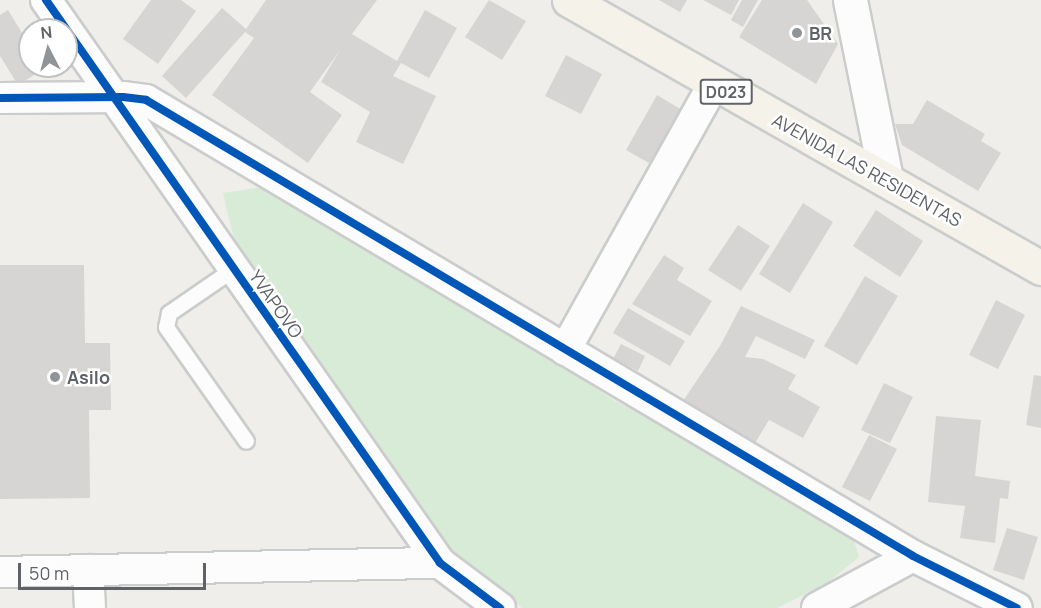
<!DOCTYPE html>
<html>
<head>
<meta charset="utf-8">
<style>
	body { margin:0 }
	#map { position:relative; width:1041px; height:608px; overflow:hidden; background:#efeeea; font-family:Manrope,sans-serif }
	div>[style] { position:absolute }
	.green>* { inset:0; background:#d8ebd6 }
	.building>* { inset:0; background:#d6d5d3 }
	.roads { filter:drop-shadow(2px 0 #cbcccc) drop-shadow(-2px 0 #cbcccc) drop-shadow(0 2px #cbcccc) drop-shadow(0 -2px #cbcccc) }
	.service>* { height:15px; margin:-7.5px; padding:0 7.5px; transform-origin:7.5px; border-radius:7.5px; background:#fdfcfc }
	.minor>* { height:30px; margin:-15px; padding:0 15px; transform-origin:15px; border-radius:15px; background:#fdfcfc }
	.tertiary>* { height:33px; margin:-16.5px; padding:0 16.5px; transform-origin:16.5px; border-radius:16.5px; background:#fdfcfc }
	.primary>* { height:33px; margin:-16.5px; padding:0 16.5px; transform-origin:16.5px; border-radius:16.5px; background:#f4f2e9 }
	.cycleway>* { height:8px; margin:-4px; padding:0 4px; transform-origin:4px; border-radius:4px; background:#0057b8 }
	.dots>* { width:16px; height:16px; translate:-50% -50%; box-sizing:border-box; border:3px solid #fff; border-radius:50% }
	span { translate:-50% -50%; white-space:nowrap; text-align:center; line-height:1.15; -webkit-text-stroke:5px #fff; paint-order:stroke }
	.shield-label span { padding:2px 4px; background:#fff; border:2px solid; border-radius:4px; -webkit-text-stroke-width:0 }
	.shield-label { font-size:16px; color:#5f6368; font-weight:700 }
	.poi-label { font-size:18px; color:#5f6368; font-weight:700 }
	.left { translate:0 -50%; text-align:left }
	.street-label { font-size:18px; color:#5f6368 }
	.north { position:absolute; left:18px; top:18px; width:60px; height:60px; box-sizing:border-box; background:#fff; border:2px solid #bfc1c3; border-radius:50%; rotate:354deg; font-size:16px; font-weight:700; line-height:24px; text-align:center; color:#5f6368 }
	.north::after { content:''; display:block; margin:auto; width:21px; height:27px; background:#919496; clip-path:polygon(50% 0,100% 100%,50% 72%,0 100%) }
	.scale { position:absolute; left:18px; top:563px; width:188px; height:27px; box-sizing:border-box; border:3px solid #5f6368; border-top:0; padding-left:8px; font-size:18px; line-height:21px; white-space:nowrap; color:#5f6368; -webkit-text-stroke:4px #fff; paint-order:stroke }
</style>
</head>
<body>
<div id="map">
	<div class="green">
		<i style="clip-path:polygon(263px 187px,383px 247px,615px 401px,847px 518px,859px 557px,827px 583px,777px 608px,522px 608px,452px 552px,242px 274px,223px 193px)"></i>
	</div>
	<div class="building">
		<i style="clip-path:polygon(151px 0,181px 0,196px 11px,158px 64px,123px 39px)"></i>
		<i style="clip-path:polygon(266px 0,377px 0,352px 34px,397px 61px,425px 10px,457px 28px,429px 78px,401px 63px,393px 76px,436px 96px,403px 164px,356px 142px,370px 112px,321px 82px,340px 50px,310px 92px,342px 115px,308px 163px,212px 95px,254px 38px,245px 32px,186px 98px,162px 76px,222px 8px,246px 29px)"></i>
		<i style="clip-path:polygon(489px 0,526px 21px,502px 60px,465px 37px)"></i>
		<i style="clip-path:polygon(659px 0,687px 0,680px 12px)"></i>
		<i style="clip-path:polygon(703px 0,739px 0,731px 15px)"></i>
		<i style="clip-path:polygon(742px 0,758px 0,743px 27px,731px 20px)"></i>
		<i style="clip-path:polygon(762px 0,807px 0,838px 44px,816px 84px,739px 37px)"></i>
		<i style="clip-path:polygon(8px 10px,30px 46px,30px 66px,44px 69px,18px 85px,0 56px,0 15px)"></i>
		<i style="clip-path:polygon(566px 55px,602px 74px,581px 114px,545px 96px)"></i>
		<i style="clip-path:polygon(657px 95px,687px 113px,656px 167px,626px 150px)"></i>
		<i style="clip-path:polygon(927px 100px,985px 134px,981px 141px,1001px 153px,978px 191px,902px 145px,895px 124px,913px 124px)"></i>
		<i style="clip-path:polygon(803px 203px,833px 222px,790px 293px,759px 274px)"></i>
		<i style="clip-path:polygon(876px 210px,923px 241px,900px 277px,853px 246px)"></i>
		<i style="clip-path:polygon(738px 225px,770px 246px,741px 291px,708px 270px)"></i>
		<i style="clip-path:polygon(664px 255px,684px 268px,677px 280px,712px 301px,690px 336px,632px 304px)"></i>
		<i style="clip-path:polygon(0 265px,84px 265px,85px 343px,110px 343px,111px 410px,89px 410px,90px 498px,0 499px)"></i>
		<i style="clip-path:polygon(865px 276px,898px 296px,857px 365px,824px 346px)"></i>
		<i style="clip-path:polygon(996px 300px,1025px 315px,998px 369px,969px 355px)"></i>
		<i style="clip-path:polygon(741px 306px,815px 340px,805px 359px,756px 336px,745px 357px,763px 359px,796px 375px,788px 389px,820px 407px,803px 438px,769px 420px,755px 443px,683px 401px,720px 346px)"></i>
		<i style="clip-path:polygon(628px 308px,685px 341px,670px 366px,613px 333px)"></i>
		<i style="clip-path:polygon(621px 344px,645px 356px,638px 371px,613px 359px)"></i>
		<i style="clip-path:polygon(1034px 375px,1041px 376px,1041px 428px,1026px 425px)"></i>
		<i style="clip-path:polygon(884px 383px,913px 397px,890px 443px,861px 430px)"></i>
		<i style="clip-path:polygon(936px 416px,981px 420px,975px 476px,1010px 481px,1008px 499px,1000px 498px,995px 543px,960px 538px,965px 506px,928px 502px)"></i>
		<i style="clip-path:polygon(869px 435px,897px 449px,870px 501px,842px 487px)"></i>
		<i style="clip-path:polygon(1007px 528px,1038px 537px,1024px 580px,993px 570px)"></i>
	</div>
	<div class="roads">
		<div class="service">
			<i style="left:233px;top:269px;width:78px;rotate:145.5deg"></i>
			<i style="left:169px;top:313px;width:14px;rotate:102deg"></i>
			<i style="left:166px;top:327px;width:139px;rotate:54.9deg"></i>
		</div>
		<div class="minor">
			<i style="left:46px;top:0;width:687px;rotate:55.01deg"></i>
			<i style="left:440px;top:563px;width:75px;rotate:36.9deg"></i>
			<i style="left:0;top:98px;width:123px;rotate:-0.5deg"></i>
			<i style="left:123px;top:97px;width:23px;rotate:7deg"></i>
			<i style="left:146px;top:100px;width:892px;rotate:30.73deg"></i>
			<i style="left:913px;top:556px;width:116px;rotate:26.6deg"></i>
			<i style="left:565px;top:350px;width:304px;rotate:-60.8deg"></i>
			<i style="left:88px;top:570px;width:38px;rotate:87deg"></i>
			<i style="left:0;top:572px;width:440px;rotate:-1.2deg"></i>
			<i style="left:817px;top:608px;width:109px;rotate:-28.4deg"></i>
		</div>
		<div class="tertiary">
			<i style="left:850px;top:0;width:183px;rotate:78.6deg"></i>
		</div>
		<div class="primary">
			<i style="left:569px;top:0;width:543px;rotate:29.59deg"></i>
		</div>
	</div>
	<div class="cycleway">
		<i style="left:46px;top:0;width:687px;rotate:55.01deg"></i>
		<i style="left:440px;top:563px;width:75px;rotate:36.9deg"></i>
		<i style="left:0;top:98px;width:123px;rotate:-0.5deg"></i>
		<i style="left:123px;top:97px;width:23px;rotate:7deg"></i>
		<i style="left:146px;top:100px;width:892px;rotate:30.73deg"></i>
		<i style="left:913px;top:556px;width:116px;rotate:26.6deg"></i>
	</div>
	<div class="dots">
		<i style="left:797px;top:33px;background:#919496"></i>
		<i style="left:55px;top:377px;background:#919496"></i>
	</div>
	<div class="shield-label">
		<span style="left:726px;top:92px">D023</span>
	</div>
	<div class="poi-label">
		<span class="left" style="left:809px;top:33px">BR</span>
		<span class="left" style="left:67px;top:377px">Asilo</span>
	</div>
	<div class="street-label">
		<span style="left:867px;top:170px;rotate:29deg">AVENIDA LAS RESIDENTAS</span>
		<span style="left:276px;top:304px;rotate:55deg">YVAPOVO</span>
	</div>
	<div class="north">N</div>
	<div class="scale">50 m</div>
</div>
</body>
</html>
